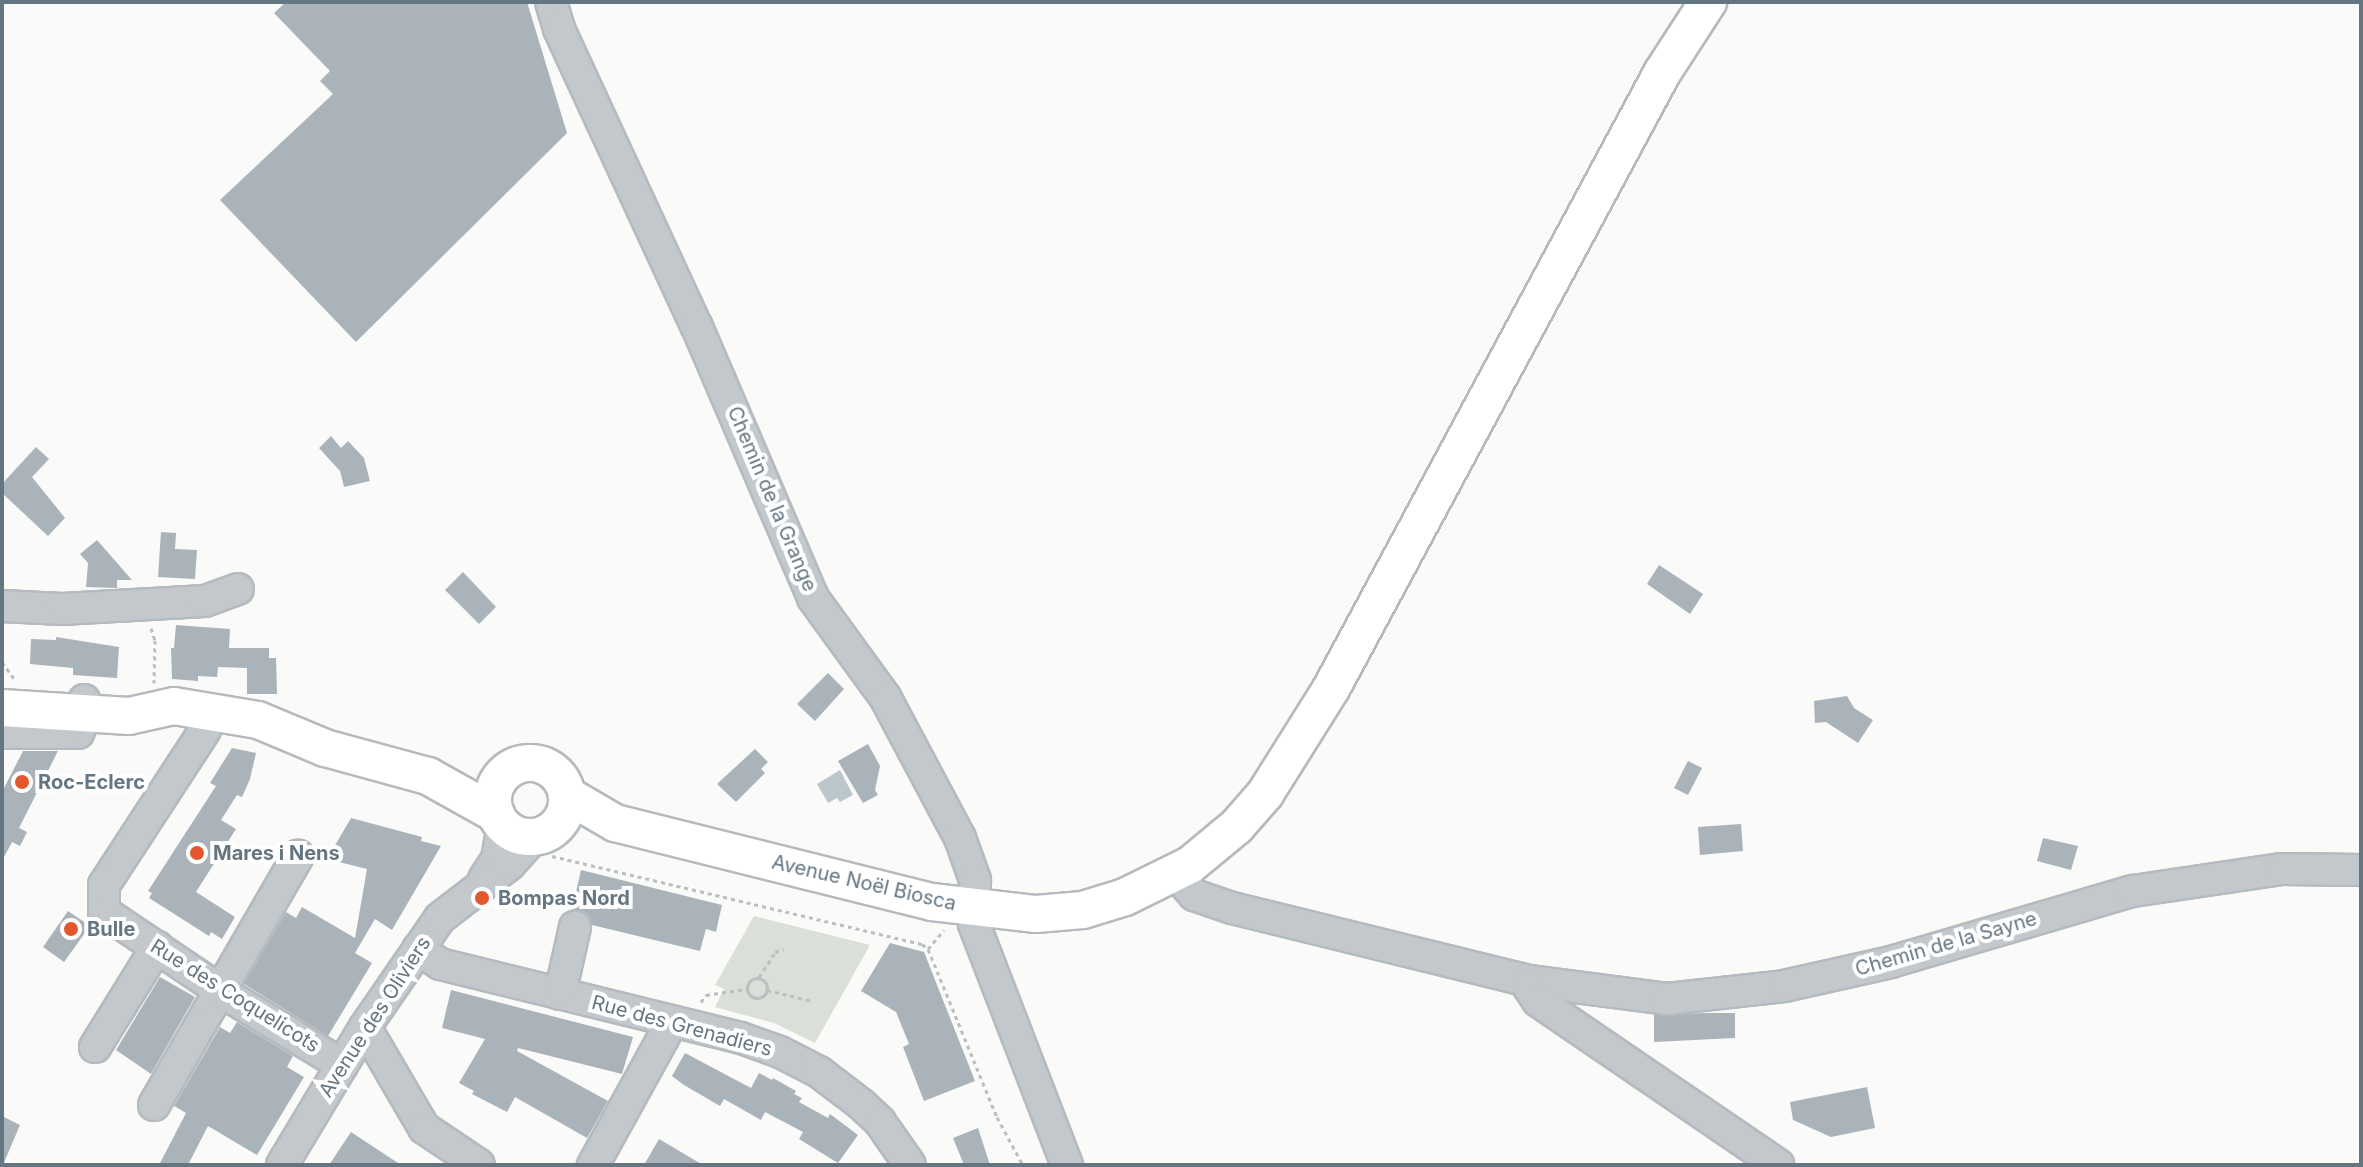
<!DOCTYPE html>
<html>
<head>
<meta charset="utf-8">
<style>
	body { margin:0 }
	#map { position:relative; width:2363px; height:1167px; overflow:hidden; background:#fafaf8; font-family:Inter,sans-serif }
	div>[style] { position:absolute }
	.green>* { inset:0; background:#dadfd7 }
	.water>* { inset:0; background:#bbc7cb }
	.building>* { inset:0; background:#aab3b9 }
	.path>* { height:3px; margin-top:-1.5px; transform-origin:0; background:repeating-linear-gradient(90deg,#bbbfc2 0 4px,transparent 0 8px) }
	.path>.ring { margin:-1.5px; padding:0; box-sizing:content-box; background:none; border:3px solid #bbbfc2; border-radius:50% }
	.roads { filter:drop-shadow(2px 0 #b5babe) drop-shadow(-2px 0 #b5babe) drop-shadow(0 2px #b5babe) drop-shadow(0 -2px #b5babe) }
	.minor>* { height:30px; margin:-15px; padding:0 15px; transform-origin:15px; border-radius:15px; background:#c3c8cc }
	.major>* { height:36px; margin:-18px; padding:0 18px; transform-origin:18px; border-radius:18px; background:#fff }
	.major>.ring { margin:-18px; padding:0; box-sizing:content-box; background:none; border:36px solid #fff; border-radius:50% }
	.dots>* { width:22px; height:22px; translate:-50% -50%; box-sizing:border-box; border:4px solid #fff; border-radius:50% }
	span { translate:-50% -50%; white-space:nowrap; text-align:center; line-height:1.15; -webkit-text-stroke:8px #fff; paint-order:stroke }
	.street-label { font-size:20px; color:#657683 }
	.poi-label { font-size:20px; color:#657683; font-weight:700 }
	.left { translate:0 -50%; text-align:left }
	.frame { position:absolute; inset:0; border:4px solid #657683; pointer-events:none }
</style>
</head>
<body>
<div id="map">
	<div class="green">
		<i style="clip-path:polygon(754px 916px,870px 945px,815px 1043px,774px 1023px,715px 1007px,724px 989px,715px 985px)"></i>
	</div>
	<div class="water">
		<i style="clip-path:polygon(840px 770px,853px 795px,840px 802px,837px 798px,828px 803px,817px 784px)"></i>
	</div>
	<div class="building">
		<i style="clip-path:polygon(286px 2px,527px 2px,567px 133px,356px 342px,220px 200px,333px 94px,320px 81px,330px 71px,274px 13px)"></i>
		<i style="clip-path:polygon(331px 436px,341px 448px,348px 441px,364px 458px,370px 481px,344px 487px,340px 471px,319px 448px)"></i>
		<i style="clip-path:polygon(36px 447px,49px 459px,32px 477px,65px 518px,48px 536px,2px 493px,2px 484px)"></i>
		<i style="clip-path:polygon(161px 532px,176px 533px,175px 549px,197px 550px,195px 579px,158px 577px)"></i>
		<i style="clip-path:polygon(97px 540px,132px 580px,117px 580px,117px 588px,86px 587px,88px 563px,80px 554px)"></i>
		<i style="clip-path:polygon(1659px 565px,1703px 594px,1690px 614px,1647px 584px)"></i>
		<i style="clip-path:polygon(463px 572px,496px 607px,479px 624px,445px 590px)"></i>
		<i style="clip-path:polygon(176px 625px,230px 629px,229px 648px,269px 648px,269px 658px,276px 658px,277px 694px,247px 694px,247px 668px,218px 667px,217px 677px,198px 676px,198px 681px,172px 679px,171px 648px,174px 648px)"></i>
		<i style="clip-path:polygon(56px 637px,119px 647px,117px 678px,73px 675px,73px 668px,30px 664px,31px 639px,56px 640px)"></i>
		<i style="clip-path:polygon(828px 673px,844px 689px,815px 721px,797px 704px)"></i>
		<i style="clip-path:polygon(1847px 696px,1854px 708px,1873px 720px,1858px 743px,1826px 722px,1815px 723px,1814px 701px)"></i>
		<i style="clip-path:polygon(868px 744px,880px 766px,875px 790px,878px 795px,863px 803px,838px 761px)"></i>
		<i style="clip-path:polygon(232px 748px,256px 753px,250px 779px,242px 797px,237px 795px,221px 820px,236px 829px,196px 892px,235px 917px,222px 939px,211px 932px,209px 936px,149px 898px,152px 893px,148px 891px,216px 786px,210px 783px)"></i>
		<i style="clip-path:polygon(755px 749px,768px 762px,761px 769px,765px 773px,736px 802px,717px 784px)"></i>
		<i style="clip-path:polygon(23px 751px,58px 751px,19px 828px,27px 832px,20px 846px,12px 842px,2px 861px,2px 792px)"></i>
		<i style="clip-path:polygon(1688px 761px,1702px 768px,1688px 795px,1674px 788px)"></i>
		<i style="clip-path:polygon(351px 818px,422px 837px,421px 841px,441px 846px,392px 930px,375px 919px,355px 953px,372px 963px,328px 1036px,244px 984px,286px 912px,296px 918px,302px 907px,355px 938px,367px 869px,327px 859px)"></i>
		<i style="clip-path:polygon(1741px 824px,1743px 851px,1700px 855px,1698px 827px)"></i>
		<i style="clip-path:polygon(2043px 838px,2078px 846px,2071px 870px,2037px 861px)"></i>
		<i style="clip-path:polygon(581px 870px,722px 905px,716px 932px,706px 929px,700px 951px,592px 925px,587px 913px,572px 910px)"></i>
		<i style="clip-path:polygon(68px 911px,90px 926px,64px 962px,43px 947px)"></i>
		<i style="clip-path:polygon(890px 943px,924px 952px,975px 1081px,924px 1101px,903px 1047px,909px 1044px,896px 1012px,861px 991px)"></i>
		<i style="clip-path:polygon(160px 977px,195px 997px,151px 1074px,116px 1050px)"></i>
		<i style="clip-path:polygon(451px 990px,633px 1037px,622px 1074px,518px 1048px,517px 1051px,608px 1101px,587px 1138px,515px 1097px,507px 1112px,472px 1094px,474px 1091px,459px 1083px,485px 1039px,442px 1028px)"></i>
		<i style="clip-path:polygon(1705px 1013px,1735px 1013px,1735px 1038px,1654px 1042px,1654px 1015px)"></i>
		<i style="clip-path:polygon(237px 1022px,293px 1056px,287px 1067px,304px 1077px,257px 1155px,208px 1126px,188px 1165px,159px 1165px,186px 1113px,174px 1106px,220px 1027px,230px 1033px)"></i>
		<i style="clip-path:polygon(685px 1053px,751px 1088px,759px 1073px,772px 1080px,773px 1078px,796px 1091px,794px 1094px,802px 1098px,799px 1102px,828px 1118px,830px 1114px,858px 1135px,838px 1163px,799px 1139px,803px 1132px,765px 1112px,761px 1120px,724px 1099px,720px 1106px,684px 1085px,672px 1076px)"></i>
		<i style="clip-path:polygon(1867px 1087px,1875px 1128px,1831px 1137px,1793px 1120px,1790px 1102px)"></i>
		<i style="clip-path:polygon(2px 1116px,20px 1125px,3px 1165px,2px 1165px)"></i>
		<i style="clip-path:polygon(978px 1128px,990px 1165px,964px 1165px,953px 1138px)"></i>
		<i style="clip-path:polygon(351px 1132px,401px 1165px,329px 1165px)"></i>
		<i style="clip-path:polygon(659px 1139px,703px 1165px,644px 1165px)"></i>
	</div>
	<div class="path">
		<i style="left:151px;top:628px;width:13px;rotate:72deg"></i>
		<i style="left:155px;top:640px;width:43px;rotate:91.3deg"></i>
		<i style="left:2px;top:662px;width:24px;rotate:54deg"></i>
		<i style="left:552px;top:856px;width:380px;rotate:13.4deg"></i>
		<i style="left:922px;top:944px;width:8px;rotate:40deg"></i>
		<i style="left:928px;top:949px;width:182px;rotate:67.7deg"></i>
		<i style="left:997px;top:1117px;width:55px;rotate:61.6deg"></i>
		<i style="left:928px;top:949px;width:25px;rotate:-50deg"></i>
		<i style="left:759px;top:977px;width:30px;rotate:-57deg"></i>
		<i style="left:775px;top:952px;width:9px;rotate:-18deg"></i>
		<i class="ring" style="left:747px;top:978px;width:17px;height:17px"></i>
		<i style="left:767px;top:990px;width:46px;rotate:13.7deg"></i>
		<i style="left:701px;top:1002px;width:9px;rotate:-54deg"></i>
		<i style="left:706px;top:995px;width:40px;rotate:-8.5deg"></i>
	</div>
	<div class="roads">
		<div class="minor">
			<i style="left:551px;top:2px;width:28px;rotate:73deg"></i>
			<i style="left:559px;top:29px;width:328px;rotate:65.2deg"></i>
			<i style="left:697px;top:327px;width:295px;rotate:66.8deg"></i>
			<i style="left:813px;top:598px;width:122px;rotate:54deg"></i>
			<i style="left:885px;top:697px;width:160px;rotate:62deg"></i>
			<i style="left:960px;top:838px;width:45px;rotate:70.3deg"></i>
			<i style="left:975px;top:880px;width:44px;rotate:91.3deg"></i>
			<i style="left:974px;top:924px;width:258px;rotate:68.9deg"></i>
			<i style="left:2px;top:606px;width:60px;rotate:2.9deg"></i>
			<i style="left:62px;top:609px;width:143px;rotate:-3.2deg"></i>
			<i style="left:205px;top:601px;width:35px;rotate:-20deg"></i>
			<i style="left:205px;top:730px;width:185px;rotate:123.1deg"></i>
			<i style="left:104px;top:885px;width:27px;rotate:90deg"></i>
			<i style="left:104px;top:912px;width:148px;rotate:34deg"></i>
			<i style="left:227px;top:995px;width:135px;rotate:31.3deg"></i>
			<i style="left:2px;top:733px;width:76px"></i>
			<i style="left:78px;top:733px;width:12px;rotate:-66deg"></i>
			<i style="left:83px;top:722px;width:22px;rotate:-87deg"></i>
			<i style="left:1176px;top:874px;width:28px;rotate:49deg"></i>
			<i style="left:1194px;top:895px;width:40px;rotate:18.9deg"></i>
			<i style="left:1232px;top:908px;width:306px;rotate:13.8deg"></i>
			<i style="left:1529px;top:981px;width:139px;rotate:7.4deg"></i>
			<i style="left:1667px;top:999px;width:118px;rotate:-6.3deg"></i>
			<i style="left:1784px;top:986px;width:110px;rotate:-12.6deg"></i>
			<i style="left:1891px;top:962px;width:252px;rotate:-16.4deg"></i>
			<i style="left:2133px;top:891px;width:151px;rotate:-8.4deg"></i>
			<i style="left:2282px;top:869px;width:79px;rotate:0.7deg"></i>
			<i style="left:484px;top:879px;width:24px;rotate:-57deg"></i>
			<i style="left:497px;top:859px;width:35px;rotate:-80deg"></i>
			<i style="left:418px;top:949px;width:27px;rotate:34deg"></i>
			<i style="left:440px;top:964px;width:310px;rotate:13.8deg"></i>
			<i style="left:741px;top:1038px;width:41px;rotate:19.7deg"></i>
			<i style="left:780px;top:1052px;width:44px;rotate:27.1deg"></i>
			<i style="left:819px;top:1072px;width:53px;rotate:37.3deg"></i>
			<i style="left:861px;top:1104px;width:26px;rotate:43deg"></i>
			<i style="left:880px;top:1122px;width:52px;rotate:55.1deg"></i>
			<i style="left:1529px;top:981px;width:5px;rotate:101deg"></i>
			<i style="left:1528px;top:986px;width:18px;rotate:56deg"></i>
			<i style="left:1538px;top:1001px;width:291px;rotate:34.3deg"></i>
			<i style="left:560px;top:994px;width:69px;rotate:-77.4deg"></i>
			<i style="left:365px;top:1027px;width:117px;rotate:59.7deg"></i>
			<i style="left:424px;top:1128px;width:66px;rotate:33.9deg"></i>
			<i style="left:95px;top:1047px;width:118px;rotate:-58.2deg"></i>
			<i style="left:154px;top:1105px;width:120px;rotate:-60deg"></i>
			<i style="left:214px;top:1001px;width:15px;rotate:-70deg"></i>
			<i style="left:219px;top:987px;width:16px;rotate:-50deg"></i>
			<i style="left:229px;top:975px;width:138px;rotate:-59.9deg"></i>
			<i style="left:282px;top:1165px;width:161px;rotate:-59deg"></i>
			<i style="left:365px;top:1027px;width:132px;rotate:-55.5deg"></i>
			<i style="left:440px;top:918px;width:88px;rotate:-37.6deg"></i>
			<i style="left:510px;top:864px;width:36px;rotate:-48deg"></i>
			<i style="left:593px;top:1165px;width:163px;rotate:-61.1deg"></i>
		</div>
		<div class="major">
			<i style="left:2px;top:708px;width:127px;rotate:3.6deg"></i>
			<i style="left:129px;top:716px;width:46px;rotate:-12.5deg"></i>
			<i style="left:174px;top:706px;width:85px;rotate:9.5deg"></i>
			<i style="left:258px;top:720px;width:73px;rotate:22.7deg"></i>
			<i style="left:325px;top:748px;width:107px;rotate:15.2deg"></i>
			<i style="left:428px;top:776px;width:78px;rotate:29.2deg"></i>
			<i class="ring" style="left:493px;top:763px;width:38px;height:38px"></i>
			<i style="left:567px;top:795px;width:56px;rotate:30.3deg"></i>
			<i style="left:615px;top:823px;width:327px;rotate:14deg"></i>
			<i style="left:932px;top:902px;width:105px;rotate:6.6deg"></i>
			<i style="left:1036px;top:914px;width:47px;rotate:-4.9deg"></i>
			<i style="left:1083px;top:910px;width:44px;rotate:-17.2deg"></i>
			<i style="left:1125px;top:897px;width:72px;rotate:-26.2deg"></i>
			<i style="left:1190px;top:865px;width:61px;rotate:-39.7deg"></i>
			<i style="left:1237px;top:826px;width:43px;rotate:-48.8deg"></i>
			<i style="left:1265px;top:794px;width:126px;rotate:-57.9deg"></i>
			<i style="left:1332px;top:687px;width:697px;rotate:-61.74deg"></i>
			<i style="left:1662px;top:73px;width:85px;rotate:-57.1deg"></i>
		</div>
	</div>
	<div class="dots">
		<i style="left:22px;top:782px;background:#e4572e"></i>
		<i style="left:197px;top:853px;background:#e4572e"></i>
		<i style="left:482px;top:898px;background:#e4572e"></i>
		<i style="left:71px;top:929px;background:#e4572e"></i>
	</div>
	<div class="street-label">
		<span style="left:772px;top:499px;rotate:67deg">Chemin de la Grange</span>
		<span style="left:864px;top:883px;rotate:13deg">Avenue Noël Biosca</span>
		<span style="left:1946px;top:944px;rotate:-16deg">Chemin de la Sayne</span>
		<span style="left:235px;top:996px;rotate:32deg">Rue des Coquelicots</span>
		<span style="left:375px;top:1017px;rotate:-57deg">Avenue des Oliviers</span>
		<span style="left:682px;top:1026px;rotate:15deg">Rue des Grenadiers</span>
	</div>
	<div class="poi-label">
		<span class="left" style="left:38px;top:782px">Roc-Eclerc</span>
		<span class="left" style="left:213px;top:853px">Mares i Nens</span>
		<span class="left" style="left:498px;top:898px">Bompas Nord</span>
		<span class="left" style="left:87px;top:929px">Bulle</span>
	</div>
	<div class="frame"></div>
</div>
</body>
</html>
